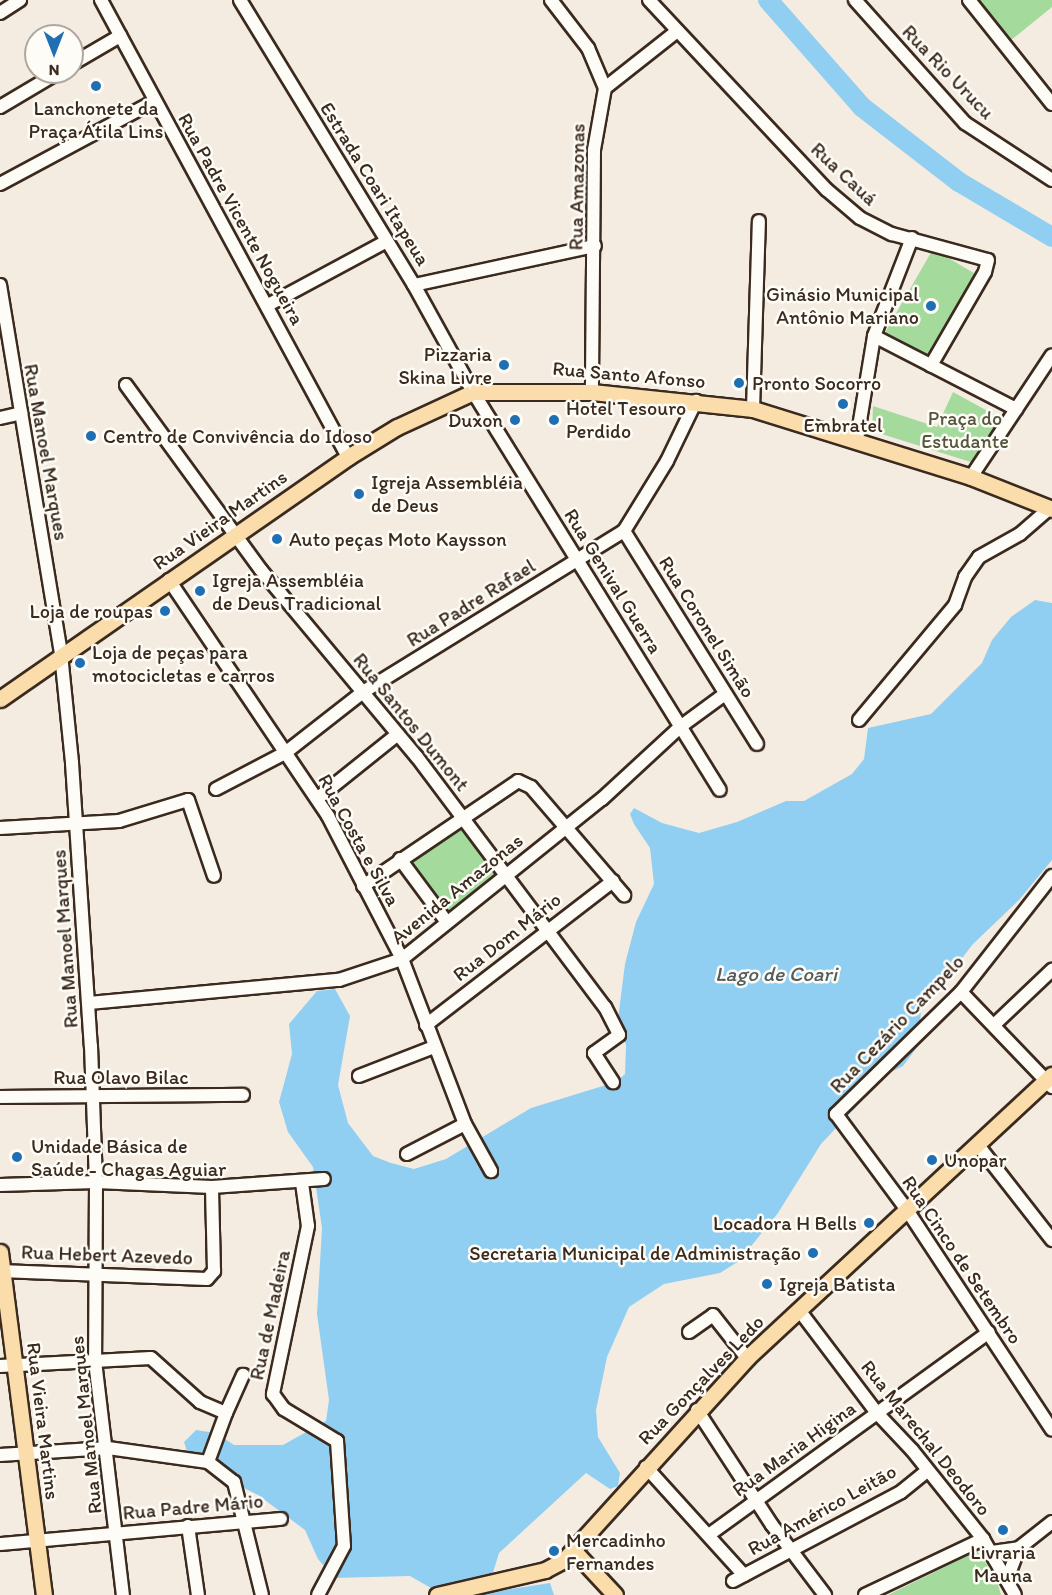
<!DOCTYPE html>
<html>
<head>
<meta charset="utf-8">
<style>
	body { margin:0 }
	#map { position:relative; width:1052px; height:1595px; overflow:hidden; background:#f5ece1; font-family:Itim,sans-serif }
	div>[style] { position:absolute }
	.green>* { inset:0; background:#a5da9d }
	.water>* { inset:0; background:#90cff1 }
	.river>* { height:20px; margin:-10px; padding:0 10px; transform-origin:10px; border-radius:10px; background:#90cff1 }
	.roads { filter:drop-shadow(2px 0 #3b2a1e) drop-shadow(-2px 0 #3b2a1e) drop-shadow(0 2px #3b2a1e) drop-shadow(0 -2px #3b2a1e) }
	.minor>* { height:12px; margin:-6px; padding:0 6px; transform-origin:6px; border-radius:6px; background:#fdfcf7 }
	.major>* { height:15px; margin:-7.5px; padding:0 7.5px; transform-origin:7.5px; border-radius:7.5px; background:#fbddab }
	.dots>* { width:16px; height:16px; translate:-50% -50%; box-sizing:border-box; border:3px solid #fdfcf7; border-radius:50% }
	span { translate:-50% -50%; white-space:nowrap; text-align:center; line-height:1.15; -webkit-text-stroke:5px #fdfcf7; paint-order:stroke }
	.street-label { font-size:20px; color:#3b2a1e }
	.poi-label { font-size:20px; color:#3b2a1e }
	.right { translate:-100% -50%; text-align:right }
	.left { translate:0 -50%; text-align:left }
	.park-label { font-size:20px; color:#56563e }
	.water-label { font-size:21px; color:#545c5d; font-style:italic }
	.north { position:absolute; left:24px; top:24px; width:60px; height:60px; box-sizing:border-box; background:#fdfcf7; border:2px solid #afa8a0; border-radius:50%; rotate:180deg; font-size:16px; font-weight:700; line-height:24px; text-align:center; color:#3b2a1e }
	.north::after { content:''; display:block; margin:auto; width:21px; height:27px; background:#1f6fb2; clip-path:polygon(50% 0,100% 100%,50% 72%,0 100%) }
</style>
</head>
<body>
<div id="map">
	<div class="green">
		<i style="clip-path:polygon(976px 0,1052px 0,1052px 7px,1010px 41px)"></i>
		<i style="clip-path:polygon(933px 249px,979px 276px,929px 362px,883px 336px)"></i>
		<i style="clip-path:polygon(953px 392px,1006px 421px,974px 463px,872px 431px,873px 406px,937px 427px)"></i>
		<i style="clip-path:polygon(461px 821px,501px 875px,447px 916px,404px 860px)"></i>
		<i style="clip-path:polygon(977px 1551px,996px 1577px,1001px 1595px,888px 1595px)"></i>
	</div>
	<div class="water">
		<i style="clip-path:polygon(1035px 600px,1052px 603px,1052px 860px,1019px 900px,973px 944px,921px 1011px,918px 1046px,903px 1066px,887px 1074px,821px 1144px,778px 1213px,739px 1261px,720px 1273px,664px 1284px,629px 1307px,607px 1357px,596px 1410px,598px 1437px,620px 1473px,618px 1486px,610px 1489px,586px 1473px,499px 1553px,491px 1579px,499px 1591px,550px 1583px,554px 1595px,433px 1595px,431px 1588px,410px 1576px,334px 1578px,318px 1559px,305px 1530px,258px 1495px,190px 1461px,184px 1442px,196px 1430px,216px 1433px,234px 1445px,283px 1445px,326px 1421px,329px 1400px,317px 1314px,322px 1228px,313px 1167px,288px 1132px,279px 1102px,292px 1054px,289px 1024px,317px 991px,335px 989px,350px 1016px,338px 1085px,348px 1123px,373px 1156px,391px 1163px,414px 1169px,446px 1159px,531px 1108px,616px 1082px,625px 1074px,626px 1045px,618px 1019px,625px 964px,636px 922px,654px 884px,650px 848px,634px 824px,630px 814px,634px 808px,662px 823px,699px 833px,737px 822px,786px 801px,804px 801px,852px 774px,864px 759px,868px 728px,931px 714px,982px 663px,992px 640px,1011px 617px)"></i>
	</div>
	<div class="river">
		<i style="left:768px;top:0;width:142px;rotate:48.7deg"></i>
		<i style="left:862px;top:107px;width:123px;rotate:37.7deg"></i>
		<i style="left:959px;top:182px;width:108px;rotate:30.6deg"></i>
	</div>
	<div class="roads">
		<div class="minor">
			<i style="left:101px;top:0;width:519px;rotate:61.61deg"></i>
			<i style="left:240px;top:0;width:334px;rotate:58.6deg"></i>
			<i style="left:414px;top:285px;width:122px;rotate:61.1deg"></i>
			<i style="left:473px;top:392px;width:468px;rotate:58.2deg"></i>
			<i style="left:551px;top:0;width:61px;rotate:52.4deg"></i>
			<i style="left:588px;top:48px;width:43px;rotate:67deg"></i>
			<i style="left:605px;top:88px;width:63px;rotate:100.1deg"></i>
			<i style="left:594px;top:150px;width:242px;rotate:90.5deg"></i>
			<i style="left:649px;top:0;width:260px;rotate:46.9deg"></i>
			<i style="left:827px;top:190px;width:43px;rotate:40.3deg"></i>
			<i style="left:860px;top:218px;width:36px;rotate:27deg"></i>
			<i style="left:892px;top:234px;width:99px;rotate:15.2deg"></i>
			<i style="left:988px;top:260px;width:12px;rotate:104deg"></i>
			<i style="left:985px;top:272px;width:108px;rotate:120.1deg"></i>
			<i style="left:855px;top:0;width:165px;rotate:48.2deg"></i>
			<i style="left:965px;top:123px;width:104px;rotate:33.2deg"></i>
			<i style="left:969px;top:0;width:133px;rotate:51.4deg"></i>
			<i style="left:0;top:13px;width:24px;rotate:-33deg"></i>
			<i style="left:72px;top:64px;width:56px;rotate:-30.3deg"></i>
			<i style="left:605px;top:88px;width:90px;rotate:-38.3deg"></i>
			<i style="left:0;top:107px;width:69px;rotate:-30.7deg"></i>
			<i style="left:0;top:184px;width:174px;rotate:-28.2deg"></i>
			<i style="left:0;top:285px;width:374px;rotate:80.6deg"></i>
			<i style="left:61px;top:654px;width:110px;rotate:84.2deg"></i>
			<i style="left:72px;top:763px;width:284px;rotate:86.2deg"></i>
			<i style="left:91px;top:1046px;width:136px;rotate:87.9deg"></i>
			<i style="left:96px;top:1182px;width:179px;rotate:90.3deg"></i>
			<i style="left:95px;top:1361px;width:236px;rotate:83.2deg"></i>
			<i style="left:414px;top:285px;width:185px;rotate:-12.2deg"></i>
			<i style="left:268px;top:305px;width:133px;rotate:-28.3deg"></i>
			<i style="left:874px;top:336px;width:160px;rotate:27.2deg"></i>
			<i style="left:126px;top:385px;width:229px;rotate:53.9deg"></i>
			<i style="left:261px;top:570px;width:244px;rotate:50.2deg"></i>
			<i style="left:417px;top:757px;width:313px;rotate:53.1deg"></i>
			<i style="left:605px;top:1007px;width:31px;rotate:63deg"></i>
			<i style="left:619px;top:1035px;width:31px;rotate:144deg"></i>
			<i style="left:594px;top:1053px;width:35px;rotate:57deg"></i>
			<i style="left:753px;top:409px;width:188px;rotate:-88.2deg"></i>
			<i style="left:0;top:418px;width:22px;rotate:-13deg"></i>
			<i style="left:857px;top:439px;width:104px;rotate:-80.6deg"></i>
			<i style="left:874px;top:336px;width:105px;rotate:-68.8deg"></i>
			<i style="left:971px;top:477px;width:146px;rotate:-56.4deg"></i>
			<i style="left:624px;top:531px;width:251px;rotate:58deg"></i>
			<i style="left:169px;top:580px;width:285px;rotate:56deg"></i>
			<i style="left:328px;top:816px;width:161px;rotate:62.6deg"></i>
			<i style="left:402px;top:959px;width:177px;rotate:69.1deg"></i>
			<i style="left:465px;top:1124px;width:54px;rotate:61deg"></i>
			<i style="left:859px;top:720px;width:150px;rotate:-50.1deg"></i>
			<i style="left:955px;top:605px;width:30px;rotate:-70deg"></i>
			<i style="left:965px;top:577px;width:24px;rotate:-55deg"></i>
			<i style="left:979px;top:557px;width:47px;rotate:-29.3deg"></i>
			<i style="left:1020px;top:534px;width:40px;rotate:-41deg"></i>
			<i style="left:216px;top:789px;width:78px;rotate:-27.6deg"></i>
			<i style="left:285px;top:753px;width:99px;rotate:-38deg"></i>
			<i style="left:363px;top:692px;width:307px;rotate:-31.7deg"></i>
			<i style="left:624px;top:531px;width:82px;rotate:-58.4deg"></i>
			<i style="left:667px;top:461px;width:67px;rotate:-64.2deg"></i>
			<i style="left:318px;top:798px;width:102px;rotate:-38.7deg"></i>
			<i style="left:0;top:828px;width:119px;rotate:-3.4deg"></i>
			<i style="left:119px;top:821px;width:72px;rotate:-16.9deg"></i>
			<i style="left:188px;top:800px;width:80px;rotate:71.1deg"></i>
			<i style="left:400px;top:859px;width:77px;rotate:53.4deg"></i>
			<i style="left:1052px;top:876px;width:147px;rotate:128.1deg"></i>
			<i style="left:961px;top:992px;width:175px;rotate:135.7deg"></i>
			<i style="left:836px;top:1114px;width:119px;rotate:53.5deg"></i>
			<i style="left:907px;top:1210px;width:263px;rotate:56.6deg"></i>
			<i style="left:363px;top:886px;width:187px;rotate:-34.1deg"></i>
			<i style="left:518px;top:781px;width:14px;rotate:25deg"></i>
			<i style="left:531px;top:787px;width:143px;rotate:49.3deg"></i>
			<i style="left:961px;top:992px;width:132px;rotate:46.2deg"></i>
			<i style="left:89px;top:1003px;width:251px;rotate:-5.3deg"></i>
			<i style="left:339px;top:980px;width:66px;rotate:-18.4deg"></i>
			<i style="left:402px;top:959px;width:256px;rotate:-38.7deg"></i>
			<i style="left:602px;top:799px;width:106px;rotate:-42.7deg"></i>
			<i style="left:680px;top:727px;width:56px;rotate:-36.3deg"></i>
			<i style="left:995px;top:1024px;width:79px;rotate:-43.5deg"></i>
			<i style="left:426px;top:1025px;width:236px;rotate:-37.6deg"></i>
			<i style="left:359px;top:1076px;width:80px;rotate:-21.1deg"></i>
			<i style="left:0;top:1097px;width:243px;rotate:-0.5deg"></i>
			<i style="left:977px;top:1144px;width:122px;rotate:52deg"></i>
			<i style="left:407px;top:1154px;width:65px;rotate:-27.3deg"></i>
			<i style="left:302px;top:1183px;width:43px;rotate:82.1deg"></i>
			<i style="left:308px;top:1226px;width:172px;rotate:101.8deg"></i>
			<i style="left:273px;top:1394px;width:19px;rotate:54deg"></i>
			<i style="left:284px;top:1409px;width:62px;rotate:31.1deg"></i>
			<i style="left:337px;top:1441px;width:105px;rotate:86.2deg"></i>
			<i style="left:344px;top:1546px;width:55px;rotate:118deg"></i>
			<i style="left:0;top:1185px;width:96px;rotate:-1.8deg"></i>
			<i style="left:96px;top:1182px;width:116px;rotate:2.5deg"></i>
			<i style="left:212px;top:1187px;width:112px;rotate:-4.1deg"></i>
			<i style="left:0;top:1271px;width:207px;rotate:2.2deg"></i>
			<i style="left:207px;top:1279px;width:11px;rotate:-49deg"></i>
			<i style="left:214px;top:1271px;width:84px;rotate:-91.4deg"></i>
			<i style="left:799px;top:1310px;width:129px;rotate:52.9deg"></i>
			<i style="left:877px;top:1413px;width:51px;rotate:46.6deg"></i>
			<i style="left:912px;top:1450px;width:114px;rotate:51.4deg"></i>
			<i style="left:983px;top:1539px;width:64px;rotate:60.3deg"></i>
			<i style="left:689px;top:1332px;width:29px;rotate:-35deg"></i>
			<i style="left:713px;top:1315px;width:55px;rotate:51.7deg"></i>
			<i style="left:0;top:1366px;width:151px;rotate:-3deg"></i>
			<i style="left:151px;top:1358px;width:66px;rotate:41.9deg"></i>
			<i style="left:200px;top:1402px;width:28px;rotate:23deg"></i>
			<i style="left:226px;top:1413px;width:52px;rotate:110.2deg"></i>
			<i style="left:697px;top:1410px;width:137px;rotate:56.9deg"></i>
			<i style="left:772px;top:1525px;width:88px;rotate:52.9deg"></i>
			<i style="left:226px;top:1413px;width:42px;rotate:-65.9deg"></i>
			<i style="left:0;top:1455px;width:108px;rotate:-3.7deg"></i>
			<i style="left:108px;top:1448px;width:101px;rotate:8deg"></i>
			<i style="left:208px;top:1462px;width:33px;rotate:38deg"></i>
			<i style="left:234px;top:1482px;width:116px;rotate:76.1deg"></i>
			<i style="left:646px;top:1467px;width:146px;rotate:47.8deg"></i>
			<i style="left:188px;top:1526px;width:70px;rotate:81.8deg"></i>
			<i style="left:710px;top:1534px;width:344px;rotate:-35.9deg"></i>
			<i style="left:0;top:1544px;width:282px;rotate:-5.1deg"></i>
			<i style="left:992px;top:1552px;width:27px;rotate:-8deg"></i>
			<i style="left:1019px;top:1548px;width:42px;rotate:-38.2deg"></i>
			<i style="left:1007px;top:1579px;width:33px;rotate:-69deg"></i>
			<i style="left:733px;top:1581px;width:190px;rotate:-27.9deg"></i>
			<i style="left:901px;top:1492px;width:33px;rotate:-39deg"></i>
			<i style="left:865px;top:1595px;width:131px;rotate:-25.4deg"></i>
		</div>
		<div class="major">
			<i style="left:0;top:699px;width:424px;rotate:-34.8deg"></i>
			<i style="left:348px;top:457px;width:57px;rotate:-31.5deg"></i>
			<i style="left:397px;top:427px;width:84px;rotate:-24.7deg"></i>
			<i style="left:473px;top:392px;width:119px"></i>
			<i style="left:592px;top:392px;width:162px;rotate:6deg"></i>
			<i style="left:753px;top:409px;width:228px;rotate:17.3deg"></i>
			<i style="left:971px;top:477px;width:87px;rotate:21.6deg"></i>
			<i style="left:0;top:1252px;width:346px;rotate:82.7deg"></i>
			<i style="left:574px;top:1551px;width:60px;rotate:47deg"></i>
			<i style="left:437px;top:1595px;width:111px;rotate:-13deg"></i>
			<i style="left:545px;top:1570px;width:21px;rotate:-28deg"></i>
			<i style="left:564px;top:1560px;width:273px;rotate:-47.8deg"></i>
			<i style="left:747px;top:1358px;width:416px;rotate:-42.9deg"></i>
		</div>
	</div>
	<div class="dots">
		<i style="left:96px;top:86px;background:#1f6fb2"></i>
		<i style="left:931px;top:306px;background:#1f6fb2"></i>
		<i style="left:504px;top:365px;background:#1f6fb2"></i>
		<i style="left:739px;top:383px;background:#1f6fb2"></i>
		<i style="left:843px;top:404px;background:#1f6fb2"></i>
		<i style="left:515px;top:420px;background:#1f6fb2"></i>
		<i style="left:554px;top:420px;background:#1f6fb2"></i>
		<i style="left:91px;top:436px;background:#1f6fb2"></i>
		<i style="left:359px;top:494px;background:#1f6fb2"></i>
		<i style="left:277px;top:539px;background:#1f6fb2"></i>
		<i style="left:200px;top:591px;background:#1f6fb2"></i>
		<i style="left:165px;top:611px;background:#1f6fb2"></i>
		<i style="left:80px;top:663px;background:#1f6fb2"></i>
		<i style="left:17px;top:1157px;background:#1f6fb2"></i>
		<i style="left:932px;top:1160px;background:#1f6fb2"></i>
		<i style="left:869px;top:1223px;background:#1f6fb2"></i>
		<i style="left:813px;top:1253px;background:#1f6fb2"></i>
		<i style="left:767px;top:1284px;background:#1f6fb2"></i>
		<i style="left:1003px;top:1530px;background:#1f6fb2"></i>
		<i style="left:554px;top:1551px;background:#1f6fb2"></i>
	</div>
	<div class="street-label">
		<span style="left:948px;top:72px;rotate:46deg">Rua Rio Urucu</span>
		<span style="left:844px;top:174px;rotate:43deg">Rua Cauá</span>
		<span style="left:375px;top:184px;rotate:58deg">Estrada Coari Itapeua</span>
		<span style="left:577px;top:187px;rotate:-89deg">Rua Amazonas</span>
		<span style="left:241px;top:219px;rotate:61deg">Rua Padre Vicente Nogueira</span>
		<span style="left:629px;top:375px;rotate:5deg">Rua Santo Afonso</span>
		<span style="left:46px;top:452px;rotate:80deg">Rua Manoel Marques</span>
		<span style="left:220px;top:520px;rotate:-35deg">Rua Vieira Martins</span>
		<span style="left:613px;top:581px;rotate:58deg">Rua Genival Guerra</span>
		<span style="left:471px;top:603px;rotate:-32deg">Rua Padre Rafael</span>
		<span style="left:707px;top:627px;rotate:58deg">Rua Coronel Simão</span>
		<span style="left:411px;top:722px;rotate:51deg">Rua Santos Dumont</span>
		<span style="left:359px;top:840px;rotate:61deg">Rua Costa e Silva</span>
		<span style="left:457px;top:889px;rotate:-39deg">Avenida Amazonas</span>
		<span style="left:507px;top:937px;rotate:-38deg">Rua Dom Mário</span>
		<span style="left:65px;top:939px;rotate:-94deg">Rua Manoel Marques</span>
		<span style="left:897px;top:1024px;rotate:-46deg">Rua Cezário Campelo</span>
		<span style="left:121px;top:1077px">Rua Olavo Bilac</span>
		<span style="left:107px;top:1255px;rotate:2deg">Rua Hebert Azevedo</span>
		<span style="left:962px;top:1260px;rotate:56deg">Rua Cinco de Setembro</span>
		<span style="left:270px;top:1315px;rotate:-78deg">Rua de Madeira</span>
		<span style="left:701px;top:1380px;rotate:-46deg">Rua Gonçalves Ledo</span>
		<span style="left:43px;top:1421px;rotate:83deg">Rua Vieira Martins</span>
		<span style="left:86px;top:1425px;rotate:-96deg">Rua Manoel Marques</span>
		<span style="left:926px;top:1438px;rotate:51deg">Rua Marechal Deodoro</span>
		<span style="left:794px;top:1449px;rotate:-36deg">Rua Maria Higina</span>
		<span style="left:193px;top:1507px;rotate:-5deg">Rua Padre Mário</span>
		<span style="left:822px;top:1510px;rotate:-29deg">Rua Américo Leitão</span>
	</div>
	<div class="poi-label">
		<span style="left:96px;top:120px">Lanchonete da<br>Praça Átila Lins</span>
		<span class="right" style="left:919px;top:306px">Ginásio Municipal<br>Antônio Mariano</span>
		<span class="right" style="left:492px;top:366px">Pizzaria<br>Skina Livre</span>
		<span class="left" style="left:752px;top:383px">Pronto Socorro</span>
		<span class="left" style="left:566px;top:420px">Hotel Tesouro<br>Perdido</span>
		<span class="right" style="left:503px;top:420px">Duxon</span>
		<span style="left:843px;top:425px">Embratel</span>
		<span class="left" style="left:103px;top:436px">Centro de Convivência do Idoso</span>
		<span class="left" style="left:371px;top:494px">Igreja Assembléia<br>de Deus</span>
		<span class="left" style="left:289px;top:539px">Auto peças Moto Kaysson</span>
		<span class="left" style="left:212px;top:592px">Igreja Assembléia<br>de Deus Tradicional</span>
		<span class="right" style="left:153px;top:611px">Loja de roupas</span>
		<span class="left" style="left:92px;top:664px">Loja de peças para<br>motocicletas e carros</span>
		<span class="left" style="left:31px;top:1158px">Unidade Básica de<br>Saúde - Chagas Aguiar</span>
		<span class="left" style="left:944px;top:1160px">Unopar</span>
		<span class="right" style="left:857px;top:1223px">Locadora H Bells</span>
		<span class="right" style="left:801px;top:1253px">Secretaria Municipal de Administração</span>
		<span class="left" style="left:779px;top:1284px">Igreja Batista</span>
		<span class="left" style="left:566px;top:1552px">Mercadinho<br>Fernandes</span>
		<span style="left:1003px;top:1564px">Livraria<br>Mauna</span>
	</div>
	<div class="park-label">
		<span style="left:965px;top:430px">Praça do<br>Estudante</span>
	</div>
	<div class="water-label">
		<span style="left:776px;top:974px">Lago de Coari</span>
	</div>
	<div class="north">N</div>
</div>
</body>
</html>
